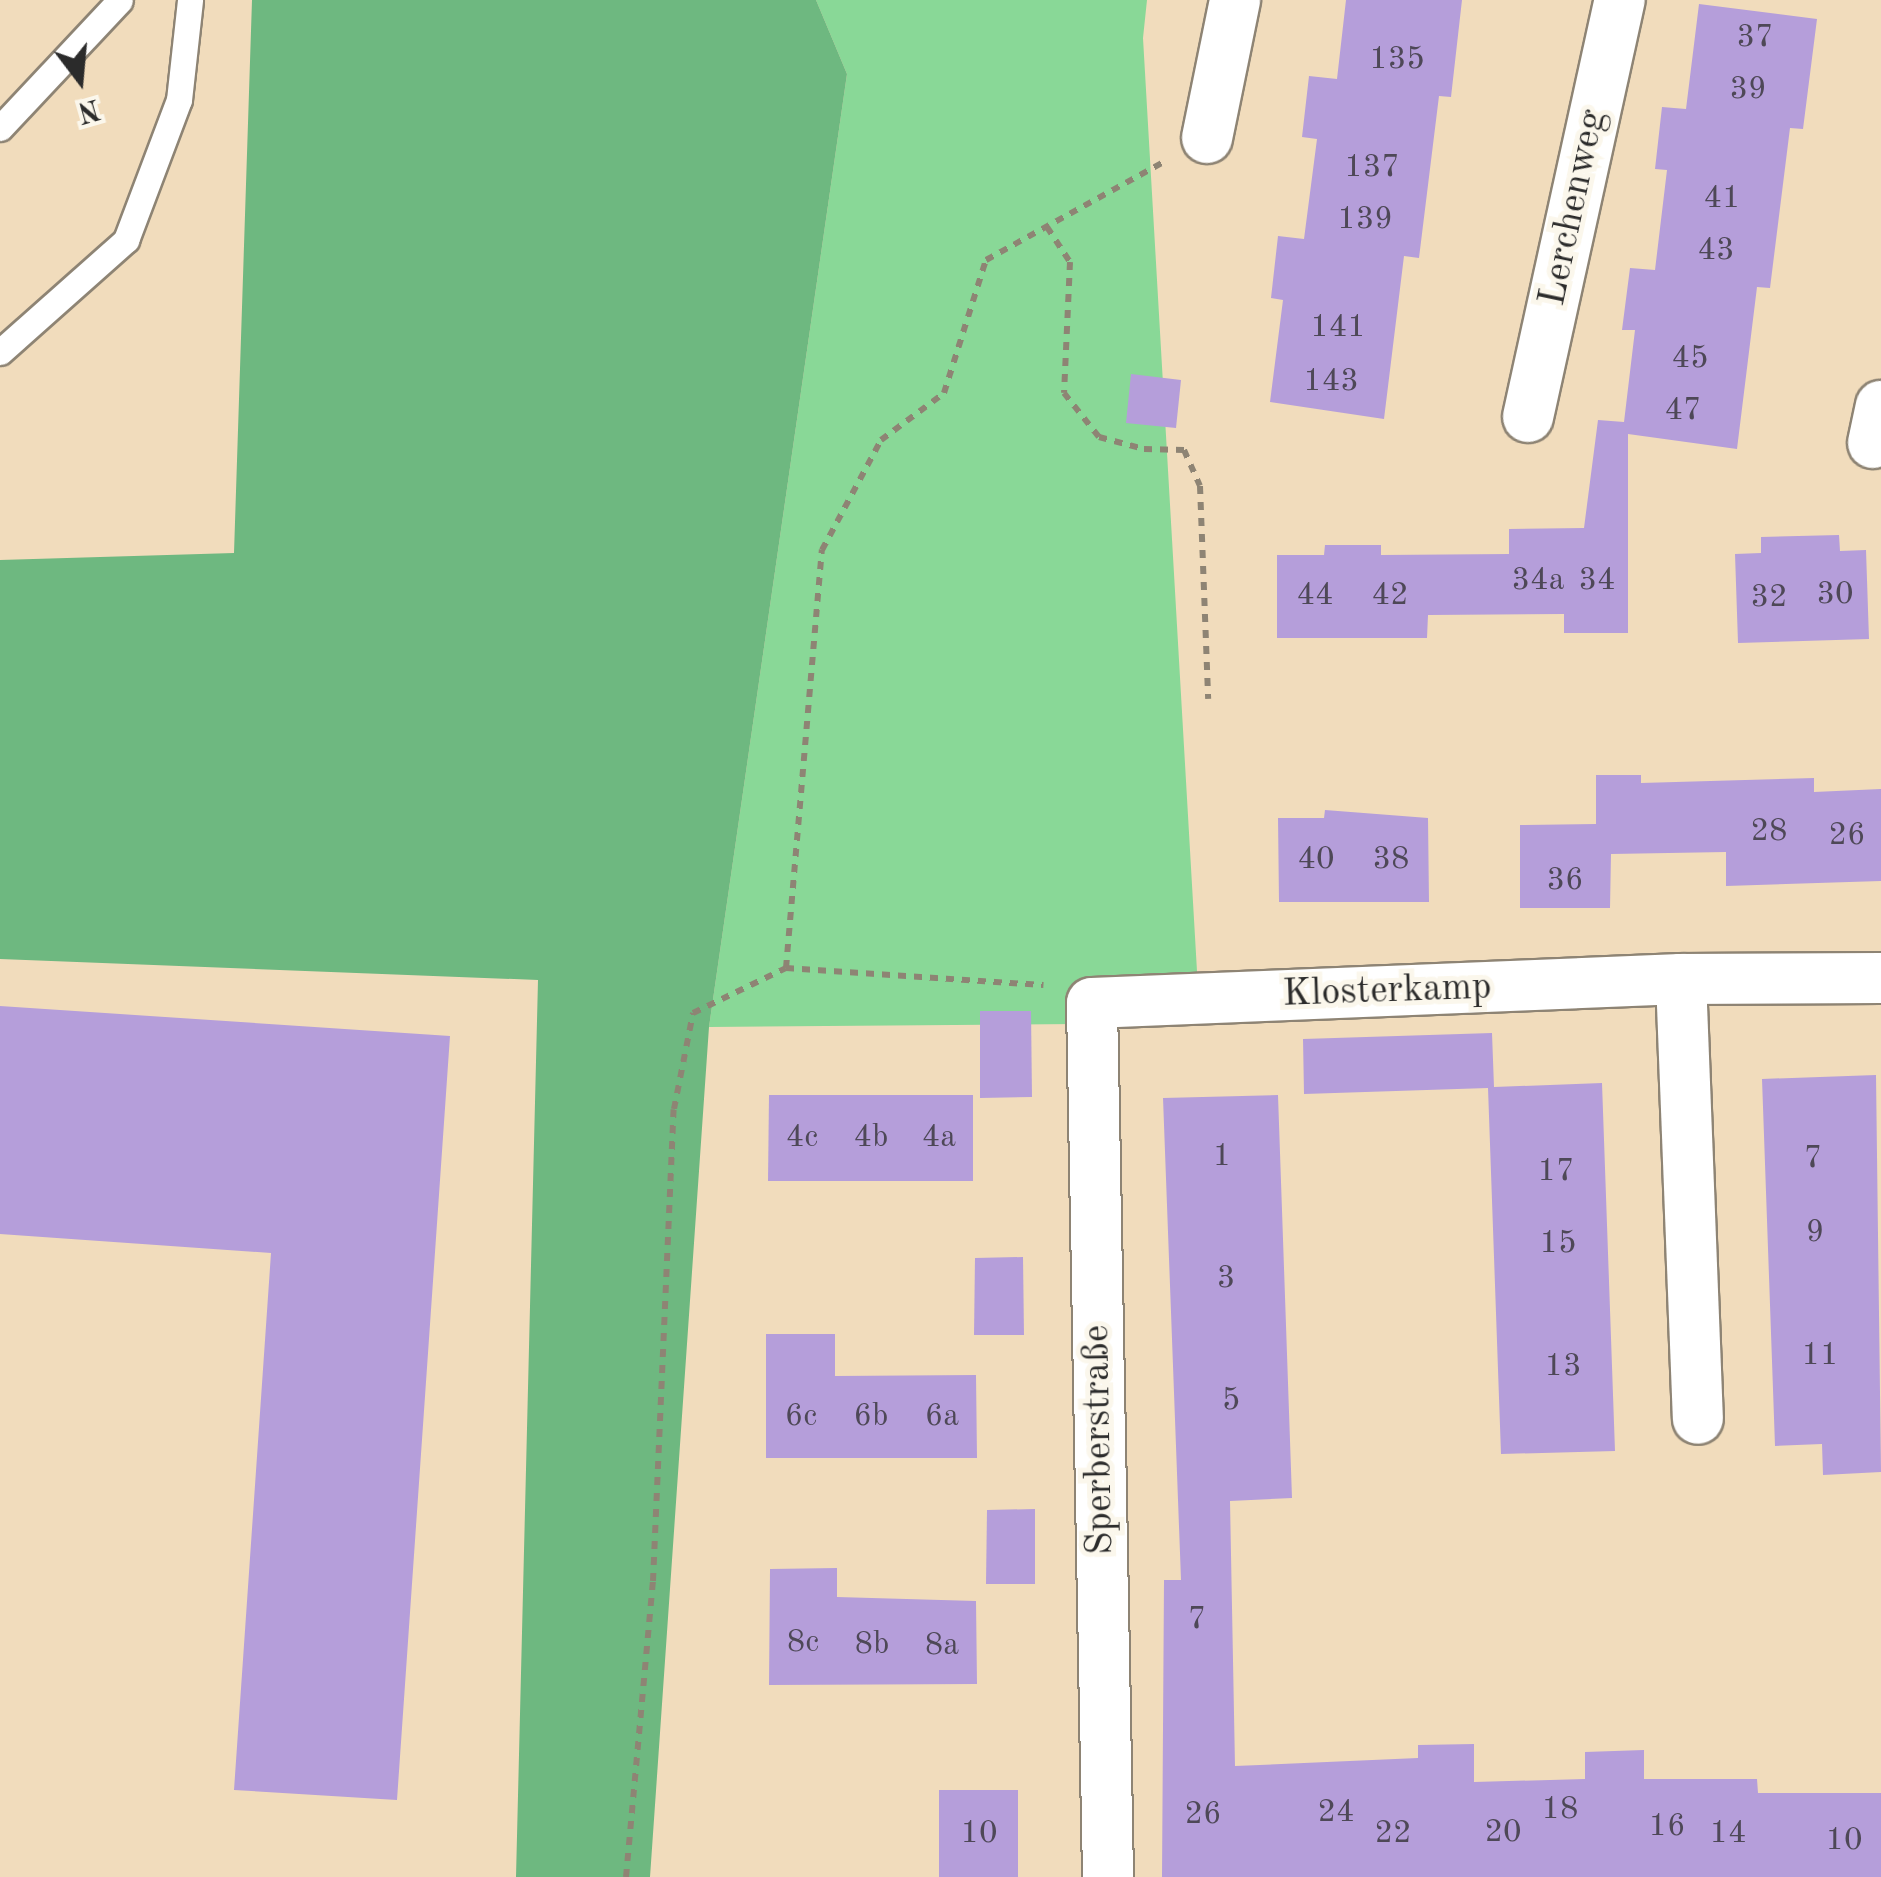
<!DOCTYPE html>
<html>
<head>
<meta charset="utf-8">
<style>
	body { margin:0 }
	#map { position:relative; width:1881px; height:1877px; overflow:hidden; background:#f1dcbc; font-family:"Old Standard TT",serif }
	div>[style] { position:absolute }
	.green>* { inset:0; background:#89d897 }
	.forest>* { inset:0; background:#6eb880 }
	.building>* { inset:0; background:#b59eda }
	.path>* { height:6px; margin-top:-3px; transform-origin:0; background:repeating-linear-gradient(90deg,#8e8474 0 8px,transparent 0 16px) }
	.roads { filter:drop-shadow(2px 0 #8e8474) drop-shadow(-2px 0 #8e8474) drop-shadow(0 2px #8e8474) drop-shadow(0 -2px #8e8474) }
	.service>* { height:25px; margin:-12.5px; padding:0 12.5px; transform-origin:12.5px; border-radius:12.5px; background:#fff }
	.minor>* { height:50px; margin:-25px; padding:0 25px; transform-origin:25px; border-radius:25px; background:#fff }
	span { translate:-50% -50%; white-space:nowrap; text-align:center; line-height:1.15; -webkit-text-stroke:10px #fbf7ec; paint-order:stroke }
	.number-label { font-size:32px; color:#4e4857 }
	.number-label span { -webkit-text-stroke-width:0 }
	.street-label { font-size:38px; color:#2b2b2b }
	.north { position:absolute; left:30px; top:30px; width:100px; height:100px; -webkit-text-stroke:8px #fbf7ec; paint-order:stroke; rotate:164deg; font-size:28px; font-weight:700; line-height:40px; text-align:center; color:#2b2b2b }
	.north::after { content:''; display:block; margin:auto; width:35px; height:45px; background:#2b2b2b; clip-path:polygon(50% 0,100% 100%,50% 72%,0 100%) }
</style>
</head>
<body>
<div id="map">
	<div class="green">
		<i style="clip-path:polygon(816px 0,1147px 0,1143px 38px,1200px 1023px,709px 1027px,847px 74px)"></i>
	</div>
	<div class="forest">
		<i style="clip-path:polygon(252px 0,816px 0,847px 74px,709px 1027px,650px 1877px,516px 1877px,538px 980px,0 959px,0 560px,234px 553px)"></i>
	</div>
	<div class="building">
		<i style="clip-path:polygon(1346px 0,1462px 0,1451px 97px,1439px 96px,1419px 258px,1404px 256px,1384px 419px,1270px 402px,1283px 300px,1271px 298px,1278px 236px,1304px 239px,1317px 139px,1302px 137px,1309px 76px,1337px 79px)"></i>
		<i style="clip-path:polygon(1699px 4px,1817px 19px,1803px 129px,1790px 128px,1770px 288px,1757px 287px,1737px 449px,1628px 434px,1628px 633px,1564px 633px,1564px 614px,1428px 615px,1427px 638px,1277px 638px,1277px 555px,1324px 555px,1325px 545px,1381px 545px,1381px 555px,1509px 554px,1509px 529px,1584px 528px,1598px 420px,1624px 422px,1635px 330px,1622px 330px,1630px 268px,1655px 270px,1667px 170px,1655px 169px,1662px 107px,1686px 109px)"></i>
		<i style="clip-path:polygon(1131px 374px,1181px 380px,1176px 428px,1126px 423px)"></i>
		<i style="clip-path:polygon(1839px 535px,1840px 551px,1866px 550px,1869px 639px,1738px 643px,1735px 554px,1761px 553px,1761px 537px)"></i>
		<i style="clip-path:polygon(1596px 775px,1641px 775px,1641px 783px,1814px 778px,1814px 792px,1881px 789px,1881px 881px,1726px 886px,1726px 852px,1611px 854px,1610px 908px,1520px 908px,1520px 825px,1596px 824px)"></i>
		<i style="clip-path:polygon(1325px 810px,1428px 818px,1429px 902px,1279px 902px,1278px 818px,1324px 818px)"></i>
		<i style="clip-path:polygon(0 1006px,450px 1036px,397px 1800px,234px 1790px,271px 1253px,0 1234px)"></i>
		<i style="clip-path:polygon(980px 1011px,1031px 1011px,1032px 1097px,980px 1098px)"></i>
		<i style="clip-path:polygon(1492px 1033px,1494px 1087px,1602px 1083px,1615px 1451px,1501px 1454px,1488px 1088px,1304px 1094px,1303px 1039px)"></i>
		<i style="clip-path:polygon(1876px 1075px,1881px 1472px,1823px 1475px,1822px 1444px,1775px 1446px,1762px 1079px)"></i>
		<i style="clip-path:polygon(769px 1095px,973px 1095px,973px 1181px,768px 1181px)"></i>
		<i style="clip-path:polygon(1278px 1095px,1292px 1498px,1230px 1501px,1235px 1766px,1418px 1758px,1418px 1745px,1474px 1744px,1474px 1782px,1585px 1779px,1585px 1752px,1644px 1750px,1644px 1779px,1757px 1779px,1758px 1793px,1881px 1793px,1881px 1877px,1162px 1877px,1164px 1580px,1181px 1580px,1163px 1098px)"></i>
		<i style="clip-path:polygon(1023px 1257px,1024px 1335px,974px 1335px,975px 1258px)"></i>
		<i style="clip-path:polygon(766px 1334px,835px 1334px,835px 1376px,976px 1375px,977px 1458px,766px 1458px)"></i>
		<i style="clip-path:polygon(1035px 1509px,1035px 1584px,986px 1584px,987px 1510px)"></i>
		<i style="clip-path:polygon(837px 1568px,837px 1597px,976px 1601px,977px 1684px,769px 1685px,770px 1569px)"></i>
		<i style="clip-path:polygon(939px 1790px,1018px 1790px,1018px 1877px,939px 1877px)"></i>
	</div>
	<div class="path">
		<i style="left:1047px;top:227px;width:42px;rotate:56.7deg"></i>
		<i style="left:1070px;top:262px;width:131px;rotate:92.6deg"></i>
		<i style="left:1064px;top:393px;width:56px;rotate:51.5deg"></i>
		<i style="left:1099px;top:437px;width:47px;rotate:14.9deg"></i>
		<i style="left:1144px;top:449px;width:40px;rotate:1.4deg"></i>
		<i style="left:1184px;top:450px;width:39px;rotate:66deg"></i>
		<i style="left:1200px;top:486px;width:213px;rotate:87.8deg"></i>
		<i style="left:786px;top:968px;width:420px;rotate:-85.1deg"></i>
		<i style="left:822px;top:550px;width:125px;rotate:-61.8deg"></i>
		<i style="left:881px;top:440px;width:79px;rotate:-36.7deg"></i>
		<i style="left:944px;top:393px;width:139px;rotate:-72.5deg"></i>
		<i style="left:986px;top:260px;width:201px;rotate:-28.9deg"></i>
		<i style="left:626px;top:1877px;width:297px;rotate:-84.8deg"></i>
		<i style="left:653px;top:1581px;width:472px;rotate:-87.5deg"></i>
		<i style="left:674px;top:1109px;width:98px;rotate:-78.8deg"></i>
		<i style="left:693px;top:1013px;width:103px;rotate:-25.8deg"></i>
		<i style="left:786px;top:968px;width:258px;rotate:3.8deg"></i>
	</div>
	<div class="roads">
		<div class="service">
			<i style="left:0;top:128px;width:175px;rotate:-46.8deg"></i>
			<i style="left:0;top:352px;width:169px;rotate:-41.6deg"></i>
			<i style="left:126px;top:240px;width:150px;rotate:-69.3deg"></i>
			<i style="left:179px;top:100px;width:101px;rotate:-83.7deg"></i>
		</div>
		<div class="minor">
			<i style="left:1207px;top:138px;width:141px;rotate:-78.5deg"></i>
			<i style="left:1528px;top:417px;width:427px;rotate:-77.6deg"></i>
			<i style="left:1873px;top:443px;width:38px;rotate:-78deg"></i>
			<i style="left:1681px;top:979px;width:440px;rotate:87.8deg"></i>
			<i style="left:1108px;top:1877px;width:874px;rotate:-91.05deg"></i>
			<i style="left:1092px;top:1003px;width:589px;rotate:-2.33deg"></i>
			<i style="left:1681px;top:979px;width:200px;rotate:-0.3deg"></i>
		</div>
	</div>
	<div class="number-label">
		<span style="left:1755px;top:38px">37</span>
		<span style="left:1397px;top:60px">135</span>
		<span style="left:1748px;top:90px">39</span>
		<span style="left:1372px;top:168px">137</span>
		<span style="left:1722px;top:199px">41</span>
		<span style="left:1365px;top:220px">139</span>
		<span style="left:1716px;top:251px">43</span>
		<span style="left:1338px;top:328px">141</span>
		<span style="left:1690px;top:359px">45</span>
		<span style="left:1331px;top:382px">143</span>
		<span style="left:1683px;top:411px">47</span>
		<span style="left:1538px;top:581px">34a</span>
		<span style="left:1597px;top:581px">34</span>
		<span style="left:1835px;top:595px">30</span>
		<span style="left:1315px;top:596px">44</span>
		<span style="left:1390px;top:596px">42</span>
		<span style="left:1769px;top:598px">32</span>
		<span style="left:1769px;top:832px">28</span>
		<span style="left:1847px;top:836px">26</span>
		<span style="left:1316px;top:860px">40</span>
		<span style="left:1391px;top:860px">38</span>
		<span style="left:1565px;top:881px">36</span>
		<span style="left:802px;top:1138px">4c</span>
		<span style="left:871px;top:1138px">4b</span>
		<span style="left:939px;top:1138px">4a</span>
		<span style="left:1222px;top:1157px">1</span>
		<span style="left:1813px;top:1159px">7</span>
		<span style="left:1556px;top:1172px">17</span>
		<span style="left:1815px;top:1233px">9</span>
		<span style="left:1558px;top:1244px">15</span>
		<span style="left:1226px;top:1279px">3</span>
		<span style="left:1820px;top:1356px">11</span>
		<span style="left:1563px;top:1367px">13</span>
		<span style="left:1231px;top:1401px">5</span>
		<span style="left:801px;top:1417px">6c</span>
		<span style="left:871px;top:1417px">6b</span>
		<span style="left:942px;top:1417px">6a</span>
		<span style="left:1197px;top:1620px">7</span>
		<span style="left:803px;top:1643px">8c</span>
		<span style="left:872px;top:1645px">8b</span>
		<span style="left:942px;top:1646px">8a</span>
		<span style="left:1560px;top:1810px">18</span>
		<span style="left:1336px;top:1813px">24</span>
		<span style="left:1203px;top:1815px">26</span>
		<span style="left:1667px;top:1827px">16</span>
		<span style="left:1503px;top:1833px">20</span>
		<span style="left:979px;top:1834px">10</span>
		<span style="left:1393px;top:1834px">22</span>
		<span style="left:1728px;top:1834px">14</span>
		<span style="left:1844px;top:1841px">10</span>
	</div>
	<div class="street-label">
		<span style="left:1574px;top:208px;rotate:-78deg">Lerchenweg</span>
		<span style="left:1387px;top:992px;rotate:-2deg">Klosterkamp</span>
		<span style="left:1100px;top:1440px;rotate:-91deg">Sperberstraße</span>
	</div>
	<div class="north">N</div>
</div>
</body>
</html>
